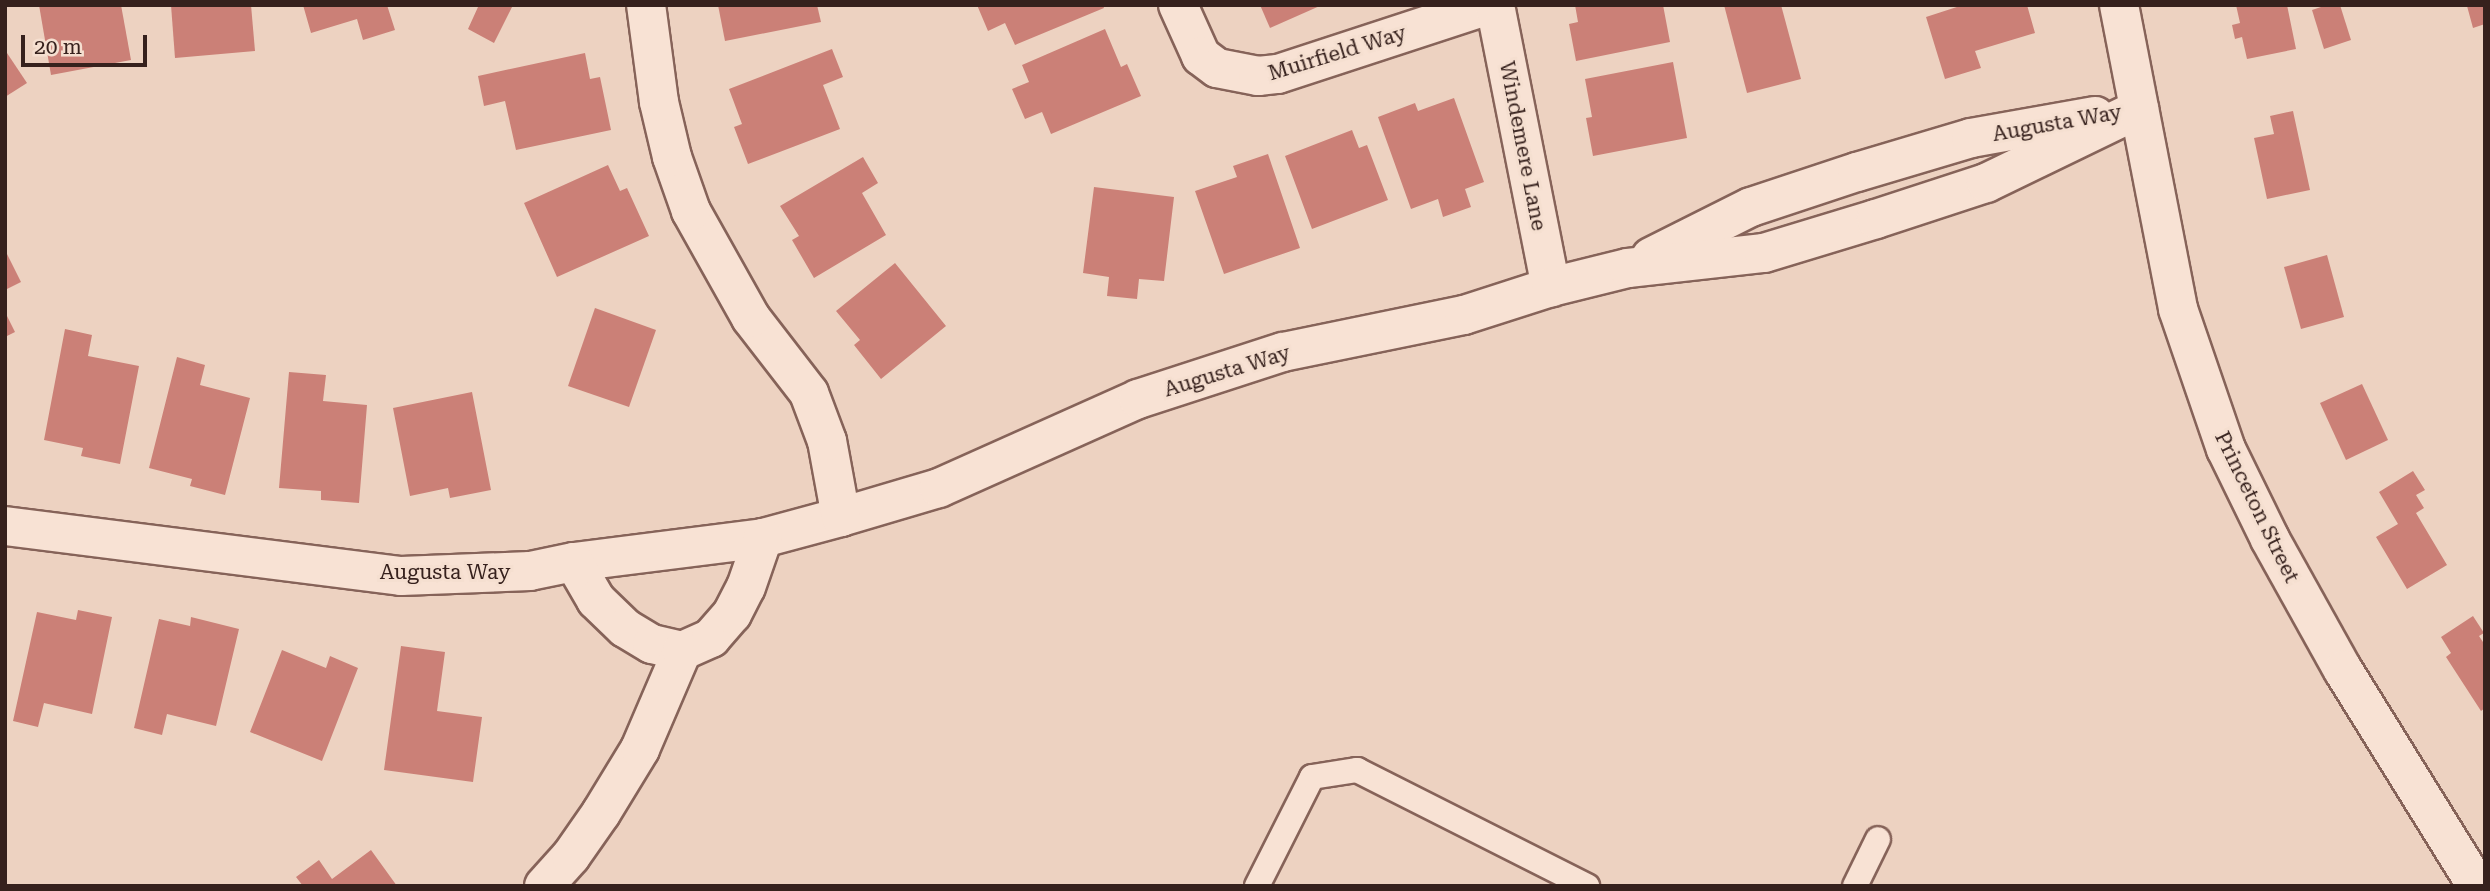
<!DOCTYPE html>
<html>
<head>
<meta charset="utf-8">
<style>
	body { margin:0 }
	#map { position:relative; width:2490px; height:891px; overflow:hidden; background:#edd2c1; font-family:"Roboto Serif",serif }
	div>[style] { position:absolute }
	.building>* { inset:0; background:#cb8077 }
	.roads { filter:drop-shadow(2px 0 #866359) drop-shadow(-2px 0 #866359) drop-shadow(0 2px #866359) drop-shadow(0 -2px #866359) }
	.service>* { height:24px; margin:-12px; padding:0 12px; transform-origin:12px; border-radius:12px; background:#f8e2d4 }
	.minor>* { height:38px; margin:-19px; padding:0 19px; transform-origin:19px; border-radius:19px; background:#f8e2d4 }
	.secondary>* { height:38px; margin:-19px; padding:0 19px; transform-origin:19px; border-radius:19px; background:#f8e2d4 }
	span { translate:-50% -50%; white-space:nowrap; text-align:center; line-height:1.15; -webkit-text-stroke:6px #f5dfd0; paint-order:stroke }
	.street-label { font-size:21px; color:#36211d }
	.frame { position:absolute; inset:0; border:7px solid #36211d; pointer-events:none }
	.scale { position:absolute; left:21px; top:35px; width:126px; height:32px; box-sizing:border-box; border:4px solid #36211d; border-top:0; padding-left:9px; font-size:21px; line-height:24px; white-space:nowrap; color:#36211d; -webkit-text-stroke:5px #f5dfd0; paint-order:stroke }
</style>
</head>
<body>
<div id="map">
	<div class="building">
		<i style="clip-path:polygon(39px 5px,121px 5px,131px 60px,51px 75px)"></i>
		<i style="clip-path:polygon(171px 5px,251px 5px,255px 51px,175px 58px)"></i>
		<i style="clip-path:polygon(303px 5px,387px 5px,395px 30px,363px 40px,357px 19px,311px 33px)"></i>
		<i style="clip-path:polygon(474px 5px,513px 5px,494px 43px,468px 29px,478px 7px)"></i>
		<i style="clip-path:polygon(718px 5px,817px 5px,821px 22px,725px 41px)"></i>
		<i style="clip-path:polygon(977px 5px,1103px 5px,1104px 8px,1015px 45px,1005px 23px,988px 31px)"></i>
		<i style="clip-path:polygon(1260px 5px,1322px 5px,1270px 28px)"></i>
		<i style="clip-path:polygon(1575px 5px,1663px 5px,1670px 42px,1576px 61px,1569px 24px,1578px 22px)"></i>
		<i style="clip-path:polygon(1724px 5px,1781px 5px,1801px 79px,1747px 93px)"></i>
		<i style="clip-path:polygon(1963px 5px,2027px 5px,2035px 33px,1975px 51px,1981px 68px,1945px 79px,1926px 17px)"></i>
		<i style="clip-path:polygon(2236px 5px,2287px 5px,2296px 49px,2247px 59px,2242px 37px,2235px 39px,2232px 25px,2240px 23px)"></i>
		<i style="clip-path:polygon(2327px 5px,2340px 5px,2351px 40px,2324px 49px,2312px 10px)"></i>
		<i style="clip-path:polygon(2485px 5px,2485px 24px,2473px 28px,2467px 6px)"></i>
		<i style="clip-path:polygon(1105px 29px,1121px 67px,1127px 64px,1141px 96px,1051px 134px,1042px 112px,1025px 119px,1012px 89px,1029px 82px,1022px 65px)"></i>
		<i style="clip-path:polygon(832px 49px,843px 77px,823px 85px,840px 129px,748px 164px,734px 127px,742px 124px,729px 89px)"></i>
		<i style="clip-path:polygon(5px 50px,27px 83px,5px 97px)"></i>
		<i style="clip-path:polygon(585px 53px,590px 79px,600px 77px,611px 130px,516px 150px,505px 101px,484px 106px,478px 76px)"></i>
		<i style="clip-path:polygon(1673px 62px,1687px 138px,1593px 156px,1586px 118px,1592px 117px,1585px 79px)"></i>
		<i style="clip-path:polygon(1454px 98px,1484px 182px,1465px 189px,1471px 207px,1443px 217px,1438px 199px,1411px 209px,1378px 117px,1415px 103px,1418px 111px)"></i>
		<i style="clip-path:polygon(2293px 111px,2310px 190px,2267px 199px,2254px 138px,2274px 134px,2270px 116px)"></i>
		<i style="clip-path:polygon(1352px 130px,1359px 148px,1367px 145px,1388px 200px,1312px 229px,1285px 156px)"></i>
		<i style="clip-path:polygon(1268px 154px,1300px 248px,1224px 274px,1195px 191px,1237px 177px,1233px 166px)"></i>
		<i style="clip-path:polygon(863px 157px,878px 183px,862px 193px,886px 235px,814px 278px,792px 240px,799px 236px,780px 206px)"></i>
		<i style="clip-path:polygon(608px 165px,620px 191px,627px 188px,649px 236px,557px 277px,524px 203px)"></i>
		<i style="clip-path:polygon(1094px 187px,1174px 197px,1164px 281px,1139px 279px,1137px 299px,1107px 296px,1109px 277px,1083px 273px)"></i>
		<i style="clip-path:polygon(5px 250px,21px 282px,5px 290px)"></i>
		<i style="clip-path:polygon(2327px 255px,2344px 317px,2301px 329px,2284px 267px)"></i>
		<i style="clip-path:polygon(895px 263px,946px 326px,881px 379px,854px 345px,860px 340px,836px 311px)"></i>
		<i style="clip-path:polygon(595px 308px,656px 330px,629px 407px,568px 386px)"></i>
		<i style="clip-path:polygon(5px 312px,15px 332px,5px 337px)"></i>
		<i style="clip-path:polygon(65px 329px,92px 335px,88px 356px,139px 366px,120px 464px,81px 456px,83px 448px,44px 440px)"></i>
		<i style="clip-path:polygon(177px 357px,205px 365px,200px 385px,250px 398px,225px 495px,190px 486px,192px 479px,149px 468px)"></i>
		<i style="clip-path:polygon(289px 372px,326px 375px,323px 401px,367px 405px,359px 503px,321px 500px,321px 491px,279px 488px)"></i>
		<i style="clip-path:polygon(2362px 384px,2388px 440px,2346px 460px,2320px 403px)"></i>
		<i style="clip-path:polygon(472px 392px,491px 490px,450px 498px,448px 488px,410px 496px,393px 408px)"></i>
		<i style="clip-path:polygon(2413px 471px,2425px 490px,2416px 495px,2424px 508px,2416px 513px,2447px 565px,2407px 589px,2376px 537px,2398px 524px,2379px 492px)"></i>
		<i style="clip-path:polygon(78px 610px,112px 617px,92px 714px,44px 703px,38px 727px,13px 721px,37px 612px,76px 620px)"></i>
		<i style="clip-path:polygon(2473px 616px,2484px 633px,2479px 636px,2485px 645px,2485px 708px,2481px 711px,2446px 657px,2451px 653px,2441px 637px)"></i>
		<i style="clip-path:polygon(191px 617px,239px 629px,216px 726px,167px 714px,162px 735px,134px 728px,159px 619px,190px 626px)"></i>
		<i style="clip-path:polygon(401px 646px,445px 652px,437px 711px,482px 717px,473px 782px,384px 770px)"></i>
		<i style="clip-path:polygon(282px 650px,326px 668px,330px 656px,358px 668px,322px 761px,250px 732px)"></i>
		<i style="clip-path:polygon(371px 850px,397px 886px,303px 886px,296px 877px,319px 860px,332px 879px)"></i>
	</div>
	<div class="roads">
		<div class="service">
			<i style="left:1257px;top:886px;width:122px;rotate:-63.2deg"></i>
			<i style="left:1312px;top:777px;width:46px;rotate:-8.8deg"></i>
			<i style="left:1357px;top:770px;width:258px;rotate:26.8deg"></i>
			<i style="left:1855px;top:886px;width:52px;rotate:-63.9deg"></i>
		</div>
		<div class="minor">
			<i style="left:1178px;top:5px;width:56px;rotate:65.7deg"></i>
			<i style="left:1201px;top:56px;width:20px;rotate:37deg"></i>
			<i style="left:1217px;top:68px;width:42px;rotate:11deg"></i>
			<i style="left:1258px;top:76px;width:20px;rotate:-6deg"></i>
			<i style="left:1278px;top:74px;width:222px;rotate:-18.1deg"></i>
			<i style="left:1495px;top:5px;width:288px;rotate:78.8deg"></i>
			<i style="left:1651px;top:257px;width:112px;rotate:-26.6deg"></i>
			<i style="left:1751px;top:207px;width:112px;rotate:-18.3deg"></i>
			<i style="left:1857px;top:172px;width:119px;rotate:-16.6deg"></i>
			<i style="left:1971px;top:138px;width:126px;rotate:-10.1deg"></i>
			<i style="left:841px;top:517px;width:102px;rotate:-16.5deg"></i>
			<i style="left:939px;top:488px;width:218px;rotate:-24.1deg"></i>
			<i style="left:1138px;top:399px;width:152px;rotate:-18deg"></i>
			<i style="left:1283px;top:352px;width:185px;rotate:-11.6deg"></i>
			<i style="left:1464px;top:315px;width:91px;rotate:-17.8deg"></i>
			<i style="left:1551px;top:287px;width:79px;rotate:-13.9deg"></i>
			<i style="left:1628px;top:268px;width:137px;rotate:-6.3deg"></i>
			<i style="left:1764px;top:253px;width:117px;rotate:-16.9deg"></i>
			<i style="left:1876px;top:219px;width:116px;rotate:-18.1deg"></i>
			<i style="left:1986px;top:183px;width:170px;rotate:-25.8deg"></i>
			<i style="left:5px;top:526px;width:399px;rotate:7.2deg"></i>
			<i style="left:401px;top:576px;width:129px;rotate:-2.2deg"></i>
			<i style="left:530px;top:571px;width:45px;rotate:-11.6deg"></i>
			<i style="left:574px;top:562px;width:191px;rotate:-7.2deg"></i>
			<i style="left:763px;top:538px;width:81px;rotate:-15.1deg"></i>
			<i style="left:841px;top:517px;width:77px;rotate:-100.4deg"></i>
			<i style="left:827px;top:441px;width:51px;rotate:-110.6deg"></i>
			<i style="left:809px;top:393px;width:95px;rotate:-127.7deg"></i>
			<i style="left:751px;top:318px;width:123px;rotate:-119.3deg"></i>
			<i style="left:691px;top:211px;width:57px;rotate:-109.4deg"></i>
			<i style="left:672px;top:157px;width:57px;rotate:-103.3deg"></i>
			<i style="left:659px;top:102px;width:98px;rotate:-97.6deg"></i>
			<i style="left:574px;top:562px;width:44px;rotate:59.9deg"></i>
			<i style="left:596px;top:600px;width:40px;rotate:44deg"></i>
			<i style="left:625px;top:628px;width:31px;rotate:31deg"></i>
			<i style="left:652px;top:644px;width:31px;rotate:13deg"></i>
			<i style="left:544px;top:886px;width:40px;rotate:-48deg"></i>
			<i style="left:571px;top:856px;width:52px;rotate:-55.1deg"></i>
			<i style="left:601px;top:813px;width:75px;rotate:-58.6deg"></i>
			<i style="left:640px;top:749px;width:107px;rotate:-66.8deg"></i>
			<i style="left:682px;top:651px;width:32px;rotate:-24deg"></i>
			<i style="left:711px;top:638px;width:32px;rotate:-49deg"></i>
			<i style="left:732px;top:614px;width:30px;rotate:-63deg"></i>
			<i style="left:746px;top:587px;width:52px;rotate:-70.9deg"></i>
		</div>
		<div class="secondary">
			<i style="left:2119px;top:5px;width:310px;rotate:79deg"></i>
			<i style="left:2178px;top:309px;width:148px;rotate:71.1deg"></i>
			<i style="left:2226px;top:449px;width:100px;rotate:63.9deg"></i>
			<i style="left:2270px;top:539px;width:150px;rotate:60.9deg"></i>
			<i style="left:2343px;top:670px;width:254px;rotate:58.2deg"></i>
		</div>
	</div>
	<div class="street-label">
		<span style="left:1337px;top:53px;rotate:-17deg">Muirfield Way</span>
		<span style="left:2057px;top:123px;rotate:-10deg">Augusta Way</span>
		<span style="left:1523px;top:146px;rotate:79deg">Windemere Lane</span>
		<span style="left:1227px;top:371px;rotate:-17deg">Augusta Way</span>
		<span style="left:2257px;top:507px;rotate:64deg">Princeton Street</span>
		<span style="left:445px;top:572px">Augusta Way</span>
	</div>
	<div class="frame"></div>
	<div class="scale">20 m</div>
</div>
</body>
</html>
